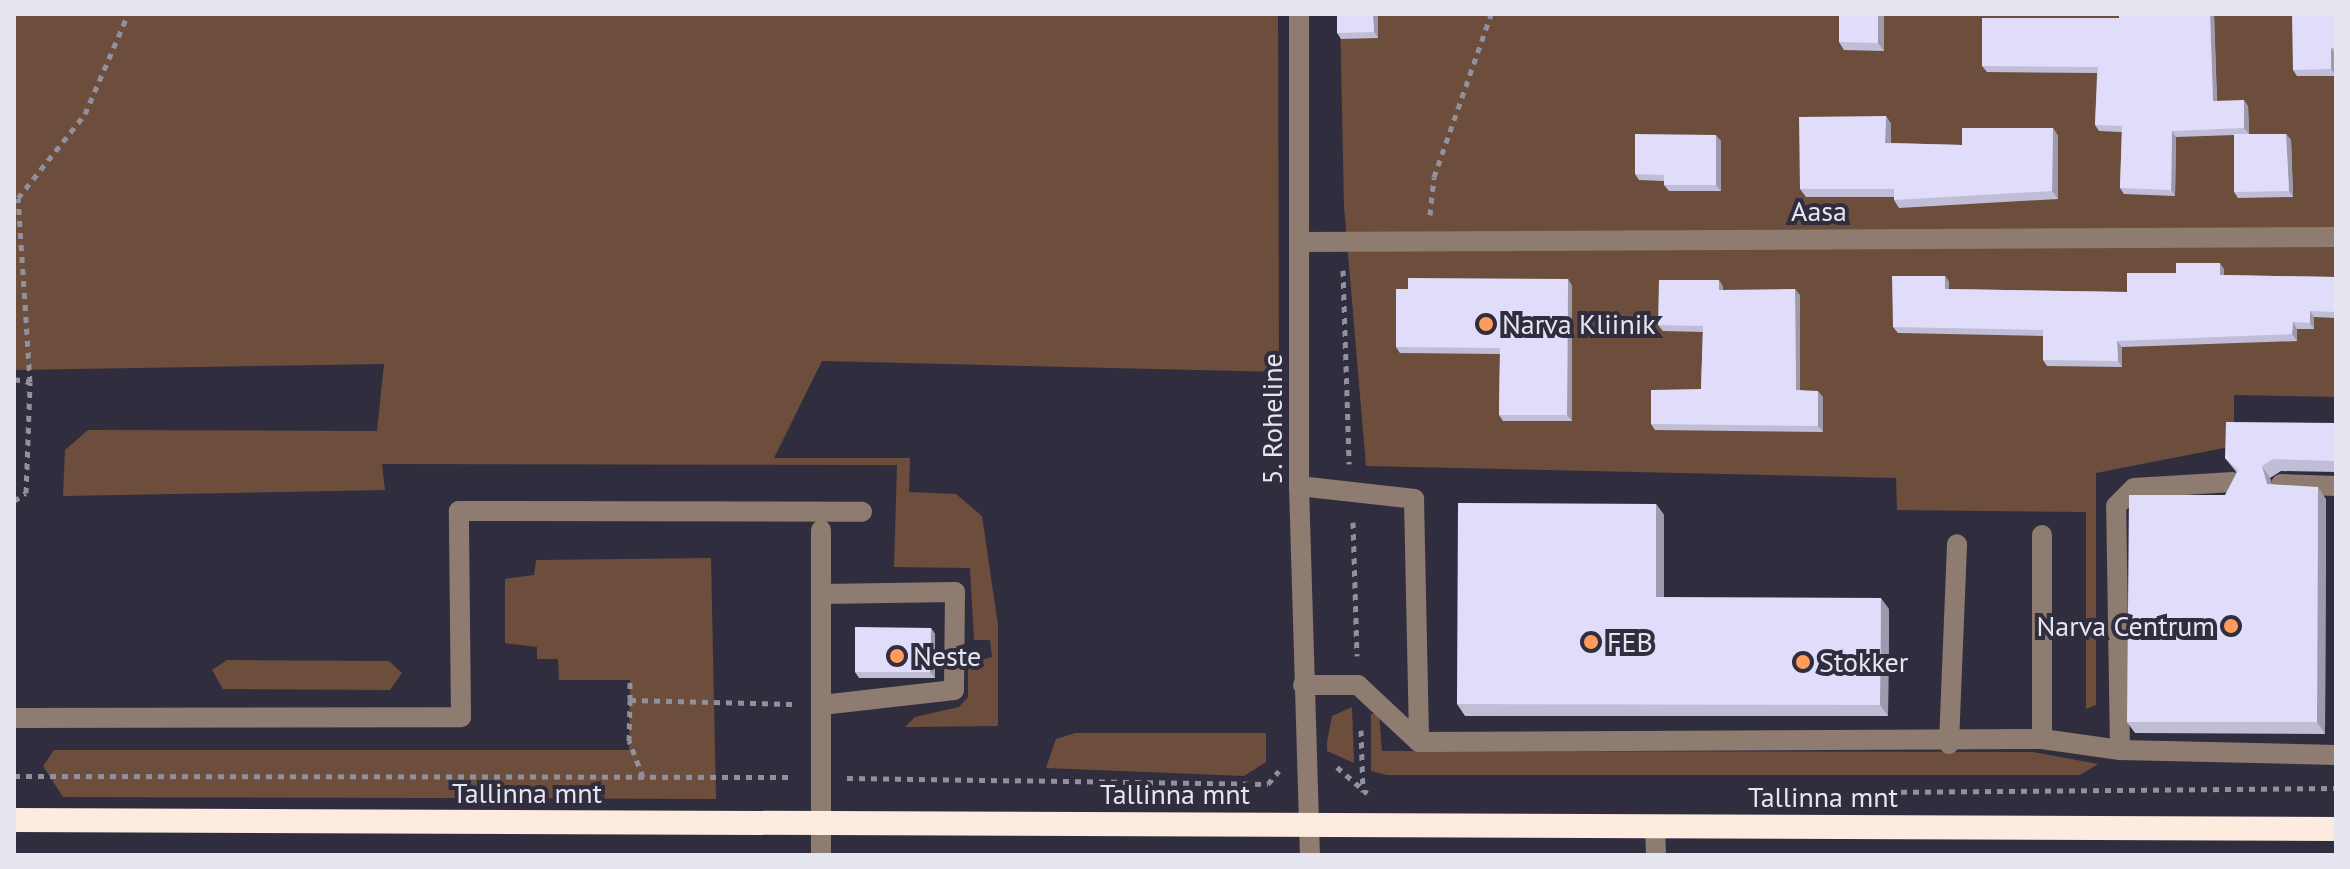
<!DOCTYPE html>
<html>
<head>
<meta charset="utf-8">
<style>
	body { margin:0 }
	#map { position:relative; width:2350px; height:869px; overflow:hidden; background:#302e3e; font-family:"PT Sans",sans-serif }
	div>[style] { position:absolute }
	.green>* { inset:0; background:#6d4e3c }
	.path>* { height:5px; margin-top:-2.5px; transform-origin:0; background:repeating-linear-gradient(90deg,#91909d 0 6px,transparent 0 12px) }
	.minor>* { height:20px; margin:-10px; padding:0 10px; transform-origin:10px; border-radius:10px; background:#8f7c71 }
	.highway>* { height:24px; margin:-12px; padding:0 12px; transform-origin:12px; border-radius:12px; background:#feebe0 }
	.wall>* { inset:0; background:#c0bed6 }
	.shaded-wall>* { inset:0; background:#9c9bae }
	.building>* { inset:0; background:#dfddf9 }
	.dots>* { width:22px; height:22px; translate:-50% -50%; box-sizing:border-box; border:4px solid #302e3e; border-radius:50% }
	span { translate:-50% -50%; white-space:nowrap; text-align:center; line-height:1.15; -webkit-text-stroke:8px #302e3e; paint-order:stroke }
	.street-label { font-size:28px; color:#e6e6f0 }
	.poi-label { font-size:28px; color:#e6e6f0 }
	.left { translate:0 -50%; text-align:left }
	.right { translate:-100% -50%; text-align:right }
	.frame { position:absolute; inset:0; border:16px solid #e6e6f0; pointer-events:none }
</style>
</head>
<body>
<div id="map">
	<div class="green">
		<i style="clip-path:polygon(14px 14px,1278px 14px,1279px 372px,822px 361px,774px 458px,910px 458px,909px 492px,956px 494px,982px 516px,998px 625px,998px 726px,905px 727px,915px 717px,959px 707px,968px 697px,968px 663px,992px 657px,990px 640px,974px 640px,970px 568px,894px 567px,897px 465px,382px 464px,385px 490px,63px 496px,65px 450px,88px 430px,377px 431px,384px 364px,14px 370px)"></i>
		<i style="clip-path:polygon(1340px 14px,2336px 14px,2336px 397px,2234px 395px,2234px 446px,2096px 473px,2096px 705px,2086px 709px,2086px 512px,1897px 510px,1896px 478px,1366px 466px,1344px 207px)"></i>
		<i style="clip-path:polygon(711px 558px,716px 799px,63px 797px,43px 766px,54px 750px,629px 750px,630px 680px,559px 680px,558px 659px,537px 659px,537px 647px,505px 643px,505px 579px,534px 575px,536px 560px)"></i>
		<i style="clip-path:polygon(227px 660px,389px 661px,402px 673px,390px 690px,223px 689px,212px 670px)"></i>
		<i style="clip-path:polygon(1352px 707px,1354px 763px,1327px 751px,1327px 742px,1332px 716px)"></i>
		<i style="clip-path:polygon(1371px 714px,1379px 714px,1382px 751px,2033px 752px,2098px 764px,2080px 775px,1387px 775px,1371px 771px)"></i>
		<i style="clip-path:polygon(1075px 733px,1266px 733px,1266px 762px,1244px 776px,1046px 768px,1056px 739px)"></i>
	</div>
	<div class="path">
		<i style="left:1430px;top:215px;width:38px;rotate:-84deg"></i>
		<i style="left:1434px;top:177px;width:173px;rotate:-70.7deg"></i>
		<i style="left:1343px;top:270px;width:194px;rotate:88.2deg"></i>
		<i style="left:14px;top:379px;width:16px;rotate:11deg"></i>
		<i style="left:14px;top:501px;width:14px;rotate:-34deg"></i>
		<i style="left:26px;top:493px;width:111px;rotate:-87.9deg"></i>
		<i style="left:30px;top:382px;width:184px;rotate:-93.7deg"></i>
		<i style="left:18px;top:198px;width:107px;rotate:-51.4deg"></i>
		<i style="left:85px;top:114px;width:109px;rotate:-66.7deg"></i>
		<i style="left:1353px;top:522px;width:134px;rotate:88.3deg"></i>
		<i style="left:630px;top:700px;width:20px;rotate:-90deg"></i>
		<i style="left:1361px;top:730px;width:62px;rotate:88.2deg"></i>
		<i style="left:1337px;top:767px;width:40px;rotate:41deg"></i>
		<i style="left:14px;top:776px;width:779px;rotate:0.07deg"></i>
		<i style="left:643px;top:777px;width:39px;rotate:-111deg"></i>
		<i style="left:629px;top:741px;width:41px;rotate:-88.6deg"></i>
		<i style="left:630px;top:700px;width:162px;rotate:1.4deg"></i>
		<i style="left:847px;top:778px;width:421px;rotate:0.8deg"></i>
		<i style="left:1268px;top:784px;width:17px;rotate:-50deg"></i>
		<i style="left:1877px;top:792px;width:459px;rotate:-0.5deg"></i>
	</div>
	<div class="minor">
		<i style="left:1299px;top:14px;width:472px;rotate:90deg"></i>
		<i style="left:1299px;top:486px;width:369px;rotate:88.3deg"></i>
		<i style="left:1301px;top:242px;width:1035px;rotate:-0.28deg"></i>
		<i style="left:2281px;top:484px;width:55px;rotate:2.1deg"></i>
		<i style="left:1299px;top:486px;width:116px;rotate:6.4deg"></i>
		<i style="left:1414px;top:499px;width:243px;rotate:88.8deg"></i>
		<i style="left:821px;top:530px;width:325px;rotate:90deg"></i>
		<i style="left:821px;top:594px;width:134px;rotate:-0.9deg"></i>
		<i style="left:955px;top:592px;width:98px;rotate:90.6deg"></i>
		<i style="left:954px;top:690px;width:133px;rotate:173.5deg"></i>
		<i style="left:1303px;top:685px;width:55px"></i>
		<i style="left:1358px;top:685px;width:83px;rotate:43.1deg"></i>
		<i style="left:1419px;top:742px;width:623px;rotate:-0.28deg"></i>
		<i style="left:2042px;top:739px;width:79px;rotate:8deg"></i>
		<i style="left:2120px;top:750px;width:216px;rotate:1.3deg"></i>
		<i style="left:14px;top:718px;width:447px;rotate:-0.1deg"></i>
		<i style="left:461px;top:717px;width:206px;rotate:-90.6deg"></i>
		<i style="left:459px;top:511px;width:403px;rotate:0.1deg"></i>
		<i style="left:2042px;top:739px;width:204px;rotate:-90deg"></i>
		<i style="left:1949px;top:744px;width:200px;rotate:-87.7deg"></i>
		<i style="left:2120px;top:750px;width:244px;rotate:-90.9deg"></i>
		<i style="left:2116px;top:506px;width:25px;rotate:-45deg"></i>
		<i style="left:2134px;top:488px;width:99px;rotate:-3.5deg"></i>
		<i style="left:1655px;top:826px;width:29px;rotate:88deg"></i>
	</div>
	<div class="highway">
		<i style="left:14px;top:820px;width:2322px;rotate:0.22deg"></i>
	</div>
	<div class="wall">
		<i style="clip-path:polygon(1378px 14px,1378px 38px,1341px 39px,1337px 33px)"></i>
		<i style="clip-path:polygon(1839px 14px,1884px 14px,1884px 51px,1844px 50px,1839px 42px)"></i>
		<i style="clip-path:polygon(2214px 14px,2217px 101px,2248px 106px,2249px 134px,2286px 134px,2291px 140px,2293px 197px,2238px 198px,2234px 192px,2234px 135px,2176px 137px,2175px 196px,2124px 194px,2120px 188px,2122px 132px,2099px 131px,2095px 125px,2097px 73px,1987px 72px,1982px 66px,2119px 18px)"></i>
		<i style="clip-path:polygon(2336px 14px,2336px 76px,2297px 76px,2293px 70px)"></i>
		<i style="clip-path:polygon(1886px 116px,1891px 124px,1891px 143px,1962px 145px,2053px 128px,2058px 136px,2058px 199px,1899px 208px,1894px 200px,1894px 197px,1806px 197px,1800px 189px)"></i>
		<i style="clip-path:polygon(1721px 141px,1721px 191px,1669px 191px,1664px 185px,1664px 181px,1639px 180px,1635px 174px)"></i>
		<i style="clip-path:polygon(2224px 269px,2224px 275px,2336px 277px,2336px 318px,2314px 317px,2314px 329px,2297px 329px,2297px 341px,2122px 347px,2122px 367px,2047px 366px,2043px 360px,2043px 336px,1898px 333px,1893px 327px,1945px 276px,1949px 282px,1949px 289px,2127px 292px,2176px 273px)"></i>
		<i style="clip-path:polygon(1568px 279px,1572px 286px,1572px 421px,1503px 421px,1499px 415px,1500px 354px,1400px 353px,1396px 347px,1408px 289px)"></i>
		<i style="clip-path:polygon(1723px 286px,1723px 290px,1800px 295px,1800px 390px,1823px 397px,1823px 432px,1655px 430px,1651px 424px,1701px 389px,1703px 332px,1663px 331px,1658px 325px)"></i>
		<i style="clip-path:polygon(2336px 423px,2336px 472px,2281px 471px,2270px 478px,2271px 484px,2326px 499px,2325px 734px,2135px 733px,2127px 722px,2237px 473px,2225px 458px)"></i>
		<i style="clip-path:polygon(1656px 504px,1664px 515px,1664px 597px,1889px 609px,1888px 716px,1465px 716px,1457px 704px)"></i>
		<i style="clip-path:polygon(931px 628px,935px 634px,935px 678px,859px 678px,855px 672px)"></i>
	</div>
	<div class="shaded-wall">
		<i style="clip-path:polygon(1373px 14px,1378px 14px,1378px 38px,1374px 32px)"></i>
		<i style="clip-path:polygon(1878px 14px,1884px 14px,1884px 51px,1878px 43px)"></i>
		<i style="clip-path:polygon(2210px 14px,2214px 14px,2217px 107px,2213px 101px)"></i>
		<i style="clip-path:polygon(2331px 48px,2336px 54px,2336px 76px,2331px 69px)"></i>
		<i style="clip-path:polygon(2244px 100px,2248px 106px,2249px 134px,2244px 128px)"></i>
		<i style="clip-path:polygon(1886px 116px,1891px 124px,1891px 151px,1885px 143px)"></i>
		<i style="clip-path:polygon(2053px 128px,2058px 136px,2058px 199px,2052px 191px)"></i>
		<i style="clip-path:polygon(2172px 131px,2176px 137px,2175px 196px,2171px 190px)"></i>
		<i style="clip-path:polygon(2286px 134px,2291px 140px,2293px 197px,2289px 191px)"></i>
		<i style="clip-path:polygon(1716px 135px,1721px 141px,1721px 191px,1716px 185px)"></i>
		<i style="clip-path:polygon(2220px 263px,2224px 269px,2224px 281px,2220px 275px)"></i>
		<i style="clip-path:polygon(1945px 276px,1949px 282px,1949px 295px,1945px 289px)"></i>
		<i style="clip-path:polygon(1568px 279px,1572px 286px,1572px 421px,1567px 415px)"></i>
		<i style="clip-path:polygon(1719px 280px,1723px 286px,1723px 296px,1719px 290px)"></i>
		<i style="clip-path:polygon(1795px 289px,1800px 295px,1800px 396px,1796px 390px)"></i>
		<i style="clip-path:polygon(2310px 311px,2314px 317px,2314px 329px,2310px 323px)"></i>
		<i style="clip-path:polygon(2293px 322px,2297px 329px,2297px 341px,2292px 334px)"></i>
		<i style="clip-path:polygon(2117px 341px,2122px 347px,2122px 367px,2118px 361px)"></i>
		<i style="clip-path:polygon(1818px 391px,1823px 397px,1823px 432px,1818px 426px)"></i>
		<i style="clip-path:polygon(2262px 466px,2270px 478px,2275px 495px,2267px 484px)"></i>
		<i style="clip-path:polygon(2318px 487px,2326px 499px,2325px 734px,2317px 722px)"></i>
		<i style="clip-path:polygon(1656px 504px,1664px 515px,1664px 609px,1656px 597px)"></i>
		<i style="clip-path:polygon(1881px 598px,1889px 609px,1888px 716px,1880px 705px)"></i>
		<i style="clip-path:polygon(931px 628px,935px 634px,935px 678px,930px 672px)"></i>
	</div>
	<div class="building">
		<i style="clip-path:polygon(1337px 14px,1373px 14px,1374px 32px,1337px 33px)"></i>
		<i style="clip-path:polygon(1839px 14px,1878px 14px,1878px 43px,1839px 42px)"></i>
		<i style="clip-path:polygon(2119px 14px,2210px 14px,2213px 101px,2244px 100px,2244px 128px,2172px 131px,2171px 190px,2120px 188px,2122px 126px,2095px 125px,2098px 67px,1982px 66px,1982px 18px,2119px 18px)"></i>
		<i style="clip-path:polygon(2292px 14px,2336px 14px,2336px 48px,2331px 48px,2331px 69px,2293px 70px)"></i>
		<i style="clip-path:polygon(1886px 116px,1885px 143px,1962px 145px,1962px 128px,2053px 128px,2052px 191px,1894px 200px,1894px 189px,1800px 189px,1799px 117px)"></i>
		<i style="clip-path:polygon(1635px 134px,1716px 135px,1716px 185px,1664px 185px,1664px 175px,1635px 174px)"></i>
		<i style="clip-path:polygon(2234px 134px,2286px 134px,2289px 191px,2234px 192px)"></i>
		<i style="clip-path:polygon(2176px 263px,2220px 263px,2220px 275px,2336px 277px,2336px 312px,2310px 311px,2310px 323px,2293px 322px,2292px 334px,2117px 341px,2118px 361px,2043px 360px,2043px 330px,1893px 327px,1892px 276px,1945px 276px,1945px 289px,2127px 292px,2127px 273px,2176px 273px)"></i>
		<i style="clip-path:polygon(1408px 278px,1568px 279px,1567px 415px,1499px 415px,1500px 348px,1396px 347px,1396px 289px,1408px 289px)"></i>
		<i style="clip-path:polygon(1659px 280px,1719px 280px,1719px 290px,1795px 289px,1796px 390px,1818px 391px,1818px 426px,1651px 424px,1651px 390px,1701px 389px,1703px 326px,1658px 325px)"></i>
		<i style="clip-path:polygon(2226px 422px,2336px 423px,2336px 461px,2273px 459px,2262px 466px,2267px 484px,2318px 487px,2317px 722px,2127px 722px,2129px 495px,2225px 495px,2238px 470px,2225px 458px)"></i>
		<i style="clip-path:polygon(1458px 503px,1656px 504px,1656px 597px,1881px 598px,1880px 705px,1457px 704px)"></i>
		<i style="clip-path:polygon(855px 627px,931px 628px,930px 672px,855px 672px)"></i>
	</div>
	<div class="dots">
		<i style="left:1486px;top:324px;background:#ff9b5b"></i>
		<i style="left:2231px;top:626px;background:#ff9b5b"></i>
		<i style="left:1591px;top:642px;background:#ff9b5b"></i>
		<i style="left:897px;top:656px;background:#ff9b5b"></i>
		<i style="left:1803px;top:662px;background:#ff9b5b"></i>
	</div>
	<div class="street-label">
		<span style="left:1819px;top:211px">Aasa</span>
		<span style="left:1272px;top:419px;rotate:-90deg">5. Roheline</span>
		<span style="left:527px;top:793px">Tallinna mnt</span>
		<span style="left:1175px;top:794px">Tallinna mnt</span>
		<span style="left:1823px;top:797px">Tallinna mnt</span>
	</div>
	<div class="poi-label">
		<span class="left" style="left:1502px;top:324px">Narva Kliinik</span>
		<span class="right" style="left:2215px;top:626px">Narva Centrum</span>
		<span class="left" style="left:1607px;top:642px">FEB</span>
		<span class="left" style="left:913px;top:656px">Neste</span>
		<span class="left" style="left:1819px;top:662px">Stokker</span>
	</div>
	<div class="frame"></div>
</div>
</body>
</html>
